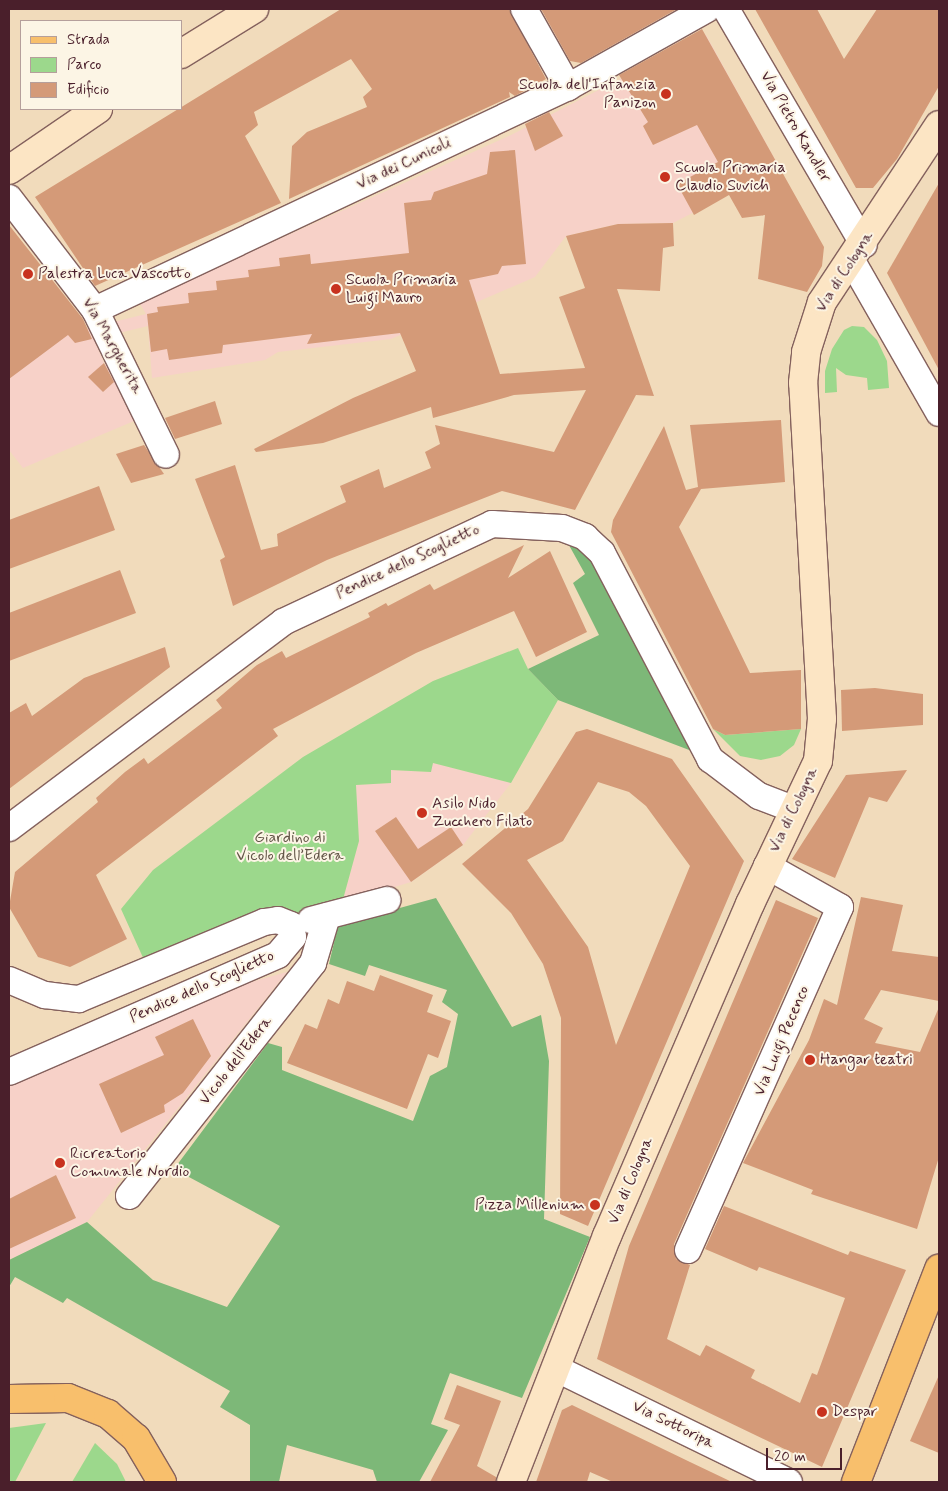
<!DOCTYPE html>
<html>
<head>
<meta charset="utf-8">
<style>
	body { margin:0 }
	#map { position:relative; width:948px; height:1491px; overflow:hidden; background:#f1dbbb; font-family:Mynerve,sans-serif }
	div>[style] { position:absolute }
	.built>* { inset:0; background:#f7d1c8 }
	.green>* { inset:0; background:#9cd88c }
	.forest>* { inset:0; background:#7db878 }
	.building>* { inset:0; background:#d49a78 }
	.roads { filter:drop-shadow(1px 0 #84615d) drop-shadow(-1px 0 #84615d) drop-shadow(0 1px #84615d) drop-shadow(0 -1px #84615d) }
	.street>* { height:26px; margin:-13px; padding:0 13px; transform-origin:13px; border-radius:13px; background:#fff }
	.secondary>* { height:28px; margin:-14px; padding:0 14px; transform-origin:14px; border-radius:14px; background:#fce5c4 }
	.primary>* { height:28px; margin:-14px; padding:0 14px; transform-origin:14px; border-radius:14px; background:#f8bf6c }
	.dots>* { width:14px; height:14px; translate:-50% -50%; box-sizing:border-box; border:2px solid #fcf5e5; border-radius:50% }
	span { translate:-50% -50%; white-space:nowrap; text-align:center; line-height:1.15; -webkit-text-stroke:4px #fcf5e5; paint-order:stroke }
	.poi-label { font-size:16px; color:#4a1f2b }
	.right { translate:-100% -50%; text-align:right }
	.left { translate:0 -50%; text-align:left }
	.street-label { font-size:16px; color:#4a1f2b }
	.park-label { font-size:16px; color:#635648 }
	.frame { position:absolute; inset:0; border:10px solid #4a1f2b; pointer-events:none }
	.legend { position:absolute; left:20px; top:20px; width:162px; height:90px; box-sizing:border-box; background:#fcf5e5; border:1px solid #b59f9b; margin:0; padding:6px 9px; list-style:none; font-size:15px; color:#4a1f2b }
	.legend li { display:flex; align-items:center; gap:10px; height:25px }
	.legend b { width:25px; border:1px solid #b59f9b }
	.scale { position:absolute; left:766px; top:1448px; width:76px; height:22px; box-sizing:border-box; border:2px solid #4a1f2b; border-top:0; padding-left:6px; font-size:15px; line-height:18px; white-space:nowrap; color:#4a1f2b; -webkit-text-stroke:4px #fcf5e5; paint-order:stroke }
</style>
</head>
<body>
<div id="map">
	<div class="built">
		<i style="clip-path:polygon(706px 35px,778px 165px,741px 188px,673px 223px,618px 224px,566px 236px,535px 277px,391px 339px,278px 352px,265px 360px,152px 378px,148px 326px,94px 339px,104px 363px,118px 379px,134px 421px,23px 468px,9px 450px,9px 231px,85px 329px,146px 314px,139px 302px,511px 135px)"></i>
		<i style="clip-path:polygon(433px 763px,511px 783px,463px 845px,411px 882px,342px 903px,359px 841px,355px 785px,391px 783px,391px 770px,430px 772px)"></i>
		<i style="clip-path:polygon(287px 972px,87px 1222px,9px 1260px,9px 1086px,206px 995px)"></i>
	</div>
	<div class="green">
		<i style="clip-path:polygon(852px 326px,864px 327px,877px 340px,887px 361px,889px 388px,868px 390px,867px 378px,846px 375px,836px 368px,837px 392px,825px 393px,825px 371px,832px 349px,844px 330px)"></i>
		<i style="clip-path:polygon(518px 648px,528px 669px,558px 700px,511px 783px,433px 763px,431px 772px,391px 770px,391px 783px,356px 785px,359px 841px,342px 903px,145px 962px,121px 909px,153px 870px,303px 757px,433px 681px)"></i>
		<i style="clip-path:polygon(713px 729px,725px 735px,801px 729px,794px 745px,780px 756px,761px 760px,740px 756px)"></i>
		<i style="clip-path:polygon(46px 1423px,15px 1482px,9px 1482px,9px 1428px)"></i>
		<i style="clip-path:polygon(95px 1443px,117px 1464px,126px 1482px,72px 1482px)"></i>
	</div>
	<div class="forest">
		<i style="clip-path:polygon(565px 538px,596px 562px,697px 753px,558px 700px,528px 669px,599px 635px,573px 583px,585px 574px)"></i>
		<i style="clip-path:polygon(436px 898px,512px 1027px,541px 1015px,549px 1061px,544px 1219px,590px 1237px,522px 1398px,450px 1373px,431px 1424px,448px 1430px,419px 1482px,377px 1482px,373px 1470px,287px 1445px,279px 1482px,250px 1482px,250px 1425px,220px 1407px,230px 1391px,67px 1298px,63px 1303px,15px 1277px,9px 1287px,9px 1260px,87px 1222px,153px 1280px,227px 1307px,280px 1226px,174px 1169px,268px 1043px,282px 1047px,282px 1070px,413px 1121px,430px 1076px,447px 1067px,458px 1014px,442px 1002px,447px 990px,369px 965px,365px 976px,329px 964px,338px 925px)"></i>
	</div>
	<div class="building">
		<i style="clip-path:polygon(341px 9px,509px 9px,546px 79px,515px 96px,509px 92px,510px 97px,289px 199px,292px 146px,307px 132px,367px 107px,363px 97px,372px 89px,351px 59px,254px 112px,258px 125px,245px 136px,281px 203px,95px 286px,35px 197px)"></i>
		<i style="clip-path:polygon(541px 9px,677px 9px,581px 63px,570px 61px)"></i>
		<i style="clip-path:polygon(755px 9px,817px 9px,844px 59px,877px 9px,939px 9px,939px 86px,897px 159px,873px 188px,856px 188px)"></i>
		<i style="clip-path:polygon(702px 29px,824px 247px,822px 266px,807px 292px,758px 279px,765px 215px,742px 218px,729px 195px,694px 215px,677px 184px,718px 162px,697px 125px,653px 145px,643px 126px,648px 122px,619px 75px)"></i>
		<i style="clip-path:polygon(549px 112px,563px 136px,535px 151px,525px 124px)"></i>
		<i style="clip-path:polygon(515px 150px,526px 264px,502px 266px,498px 274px,469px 280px,500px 374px,585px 368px,559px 297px,585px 288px,566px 236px,618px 224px,673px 223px,674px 246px,663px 248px,660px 291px,617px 289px,654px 396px,636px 395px,575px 510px,502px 491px,327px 560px,233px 606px,220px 560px,225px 557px,195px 479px,235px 465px,261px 550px,278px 546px,277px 534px,346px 502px,340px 486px,379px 469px,384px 488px,431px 468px,425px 452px,440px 444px,435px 425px,554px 452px,586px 390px,514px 395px,433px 418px,431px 407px,323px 443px,256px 452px,254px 449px,353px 398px,416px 371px,400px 333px,307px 344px,312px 334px,223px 345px,222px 353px,169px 360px,167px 349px,151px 352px,147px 314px,158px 312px,157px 307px,189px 303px,188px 293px,217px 290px,216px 281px,249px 277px,248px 270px,280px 266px,279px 258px,310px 254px,311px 264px,409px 253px,404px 203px,431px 200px,434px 192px,487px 174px,490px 152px)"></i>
		<i style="clip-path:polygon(939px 183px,939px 370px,887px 273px)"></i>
		<i style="clip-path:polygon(9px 225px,83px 319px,92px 339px,75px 343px,68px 335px,9px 379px)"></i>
		<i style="clip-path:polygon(104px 363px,114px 382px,103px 392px,88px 377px)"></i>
		<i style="clip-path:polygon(215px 401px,222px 424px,175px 439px,165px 418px)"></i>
		<i style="clip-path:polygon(781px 420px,785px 482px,701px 489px,679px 527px,750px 673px,801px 670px,801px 729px,725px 735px,713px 729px,611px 532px,613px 520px,664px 426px,686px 490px,698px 487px,690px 425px)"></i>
		<i style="clip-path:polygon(144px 445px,164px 474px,131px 483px,116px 454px)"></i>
		<i style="clip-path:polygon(99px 486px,115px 530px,9px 569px,9px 520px)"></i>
		<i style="clip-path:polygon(524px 545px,508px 578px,550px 551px,587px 632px,536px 657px,514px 611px,416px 653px,273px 729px,278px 736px,96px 875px,127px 939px,70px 967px,38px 957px,9px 907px,15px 872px,98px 802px,96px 798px,125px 772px,144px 758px,148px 764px,222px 708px,216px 700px,257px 665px,282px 651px,286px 658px,370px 617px,368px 613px,386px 603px,388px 606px,430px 584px,434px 590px)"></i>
		<i style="clip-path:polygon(120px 570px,136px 613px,9px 661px,9px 613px)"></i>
		<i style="clip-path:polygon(165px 647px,170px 667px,9px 789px,9px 713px,26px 703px,32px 716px,84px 678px)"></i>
		<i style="clip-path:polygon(875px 688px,923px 694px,923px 725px,842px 731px,841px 690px)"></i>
		<i style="clip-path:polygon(evenodd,587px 729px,672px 759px,744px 861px,588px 1226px,560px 1214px,561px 1018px,543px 964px,511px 913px,462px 864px,528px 809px,576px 732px,587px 729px,598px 782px,629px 792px,646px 806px,690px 866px,616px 1045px,588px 947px,527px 860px,563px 841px,598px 782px)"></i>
		<i style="clip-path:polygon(907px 770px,887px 802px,869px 797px,835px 878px,792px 859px,846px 775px)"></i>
		<i style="clip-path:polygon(396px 817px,418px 849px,451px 827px,463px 845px,411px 882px,375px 831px)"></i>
		<i style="clip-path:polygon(861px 897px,903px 905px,892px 951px,939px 957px,939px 1001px,881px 990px,864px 1019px,883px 1028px,875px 1043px,920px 1052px,939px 1007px,939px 1157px,917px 1229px,811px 1194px,813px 1190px,743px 1163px,809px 1040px,824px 999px,837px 1005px)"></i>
		<i style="clip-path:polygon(776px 900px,818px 918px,674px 1244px,676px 1259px,690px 1265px,667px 1339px,700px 1356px,706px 1345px,755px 1370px,751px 1378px,800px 1403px,812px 1373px,817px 1375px,845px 1298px,759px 1267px,757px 1271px,705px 1249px,724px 1206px,848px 1255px,850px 1251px,906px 1270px,822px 1467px,597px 1359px,629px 1246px)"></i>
		<i style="clip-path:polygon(380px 975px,433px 995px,427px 1012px,451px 1021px,438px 1058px,428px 1054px,407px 1109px,287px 1063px,305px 1024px,317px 1029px,328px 999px,339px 1004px,347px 981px,374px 991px)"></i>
		<i style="clip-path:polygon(193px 1019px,211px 1056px,183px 1093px,164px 1105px,165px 1112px,121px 1133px,99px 1084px,164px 1055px,155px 1037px)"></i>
		<i style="clip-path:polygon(56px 1175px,76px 1218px,9px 1249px,9px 1199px)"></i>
		<i style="clip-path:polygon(939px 1375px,939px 1453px,910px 1441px)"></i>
		<i style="clip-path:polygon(457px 1385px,501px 1401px,477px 1466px,496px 1477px,496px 1482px,430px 1482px,460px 1425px,444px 1419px)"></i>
		<i style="clip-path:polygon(572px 1405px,690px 1462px,732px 1482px,613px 1482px,590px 1472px,587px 1482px,536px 1482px,562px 1410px)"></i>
	</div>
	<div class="roads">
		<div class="street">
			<i style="left:524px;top:9px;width:90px;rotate:60.6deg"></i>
			<i style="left:726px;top:9px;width:273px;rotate:59.7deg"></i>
			<i style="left:9px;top:198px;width:141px;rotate:52.5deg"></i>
			<i style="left:95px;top:310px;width:161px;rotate:63.9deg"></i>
			<i style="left:852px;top:261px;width:175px;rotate:60.2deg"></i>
			<i style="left:95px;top:310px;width:523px;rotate:-25.24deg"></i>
			<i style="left:568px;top:87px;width:159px;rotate:-29.3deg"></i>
			<i style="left:9px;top:828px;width:343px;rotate:-36.9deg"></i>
			<i style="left:283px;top:622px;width:231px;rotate:-25.1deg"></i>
			<i style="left:492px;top:524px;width:70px;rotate:3.3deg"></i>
			<i style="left:562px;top:528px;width:25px;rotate:21deg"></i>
			<i style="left:585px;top:537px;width:23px;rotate:43deg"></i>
			<i style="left:602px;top:553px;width:233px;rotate:62.3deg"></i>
			<i style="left:710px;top:759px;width:61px;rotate:37.1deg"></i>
			<i style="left:759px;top:796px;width:36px;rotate:21deg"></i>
			<i style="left:311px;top:920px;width:79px;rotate:-14.7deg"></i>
			<i style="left:9px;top:980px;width:39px;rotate:23deg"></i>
			<i style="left:45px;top:995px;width:34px;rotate:7deg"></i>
			<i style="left:79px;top:999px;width:200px;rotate:-22.6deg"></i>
			<i style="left:264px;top:922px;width:14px;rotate:-8deg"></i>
			<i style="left:278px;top:920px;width:14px;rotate:21deg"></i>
			<i style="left:291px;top:925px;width:12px;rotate:81deg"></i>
			<i style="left:293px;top:937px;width:23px;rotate:130deg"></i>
			<i style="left:278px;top:955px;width:293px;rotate:156.5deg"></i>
			<i style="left:129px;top:1196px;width:297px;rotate:-51.7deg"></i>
			<i style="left:313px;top:963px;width:49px;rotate:-73.4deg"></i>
			<i style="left:688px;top:1250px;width:375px;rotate:-66.1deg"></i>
			<i style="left:840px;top:907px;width:84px;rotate:-150.7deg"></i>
			<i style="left:557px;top:1369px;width:258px;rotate:26deg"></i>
		</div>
		<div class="secondary">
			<i style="left:181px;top:54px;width:86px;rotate:-31.7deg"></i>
			<i style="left:9px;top:170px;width:108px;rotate:-34.4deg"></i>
			<i style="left:511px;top:1482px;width:264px;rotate:-68.7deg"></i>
			<i style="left:607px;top:1236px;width:361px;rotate:-66.7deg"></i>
			<i style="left:750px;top:904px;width:158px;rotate:-64.6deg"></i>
			<i style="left:818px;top:761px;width:42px;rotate:-84.6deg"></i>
			<i style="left:822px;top:719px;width:337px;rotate:-93.2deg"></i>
			<i style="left:803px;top:383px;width:31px;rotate:-84deg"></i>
			<i style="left:806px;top:352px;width:52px;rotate:-72.3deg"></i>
			<i style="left:822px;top:302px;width:212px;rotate:-56.5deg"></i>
		</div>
		<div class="primary">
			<i style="left:9px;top:1399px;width:59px;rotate:-1deg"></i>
			<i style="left:68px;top:1398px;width:43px;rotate:21.8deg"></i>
			<i style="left:108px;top:1414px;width:37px;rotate:41deg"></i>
			<i style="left:136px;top:1438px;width:51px;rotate:59.4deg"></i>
			<i style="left:856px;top:1482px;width:229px;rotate:-68.7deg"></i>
		</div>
	</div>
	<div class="dots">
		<i style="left:666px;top:94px;background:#c8321e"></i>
		<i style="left:665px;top:177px;background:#c8321e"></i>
		<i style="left:28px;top:274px;background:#c8321e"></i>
		<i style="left:336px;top:289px;background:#c8321e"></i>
		<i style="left:422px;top:813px;background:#c8321e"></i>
		<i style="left:810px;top:1060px;background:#c8321e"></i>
		<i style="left:60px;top:1163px;background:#c8321e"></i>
		<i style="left:595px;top:1205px;background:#c8321e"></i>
		<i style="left:822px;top:1412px;background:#c8321e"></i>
	</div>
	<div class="poi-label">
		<span class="right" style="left:656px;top:94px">Scuola dell'Infanzia<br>Panizon</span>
		<span class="left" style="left:675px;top:177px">Scuola Primaria<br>Claudio Suvich</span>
		<span class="left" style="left:38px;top:274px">Palestra Luca Vascotto</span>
		<span class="left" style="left:346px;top:289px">Scuola Primaria<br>Luigi Mauro</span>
		<span class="left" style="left:432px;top:813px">Asilo Nido<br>Zucchero Filato</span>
		<span class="left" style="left:820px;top:1060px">Hangar teatri</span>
		<span class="left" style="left:70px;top:1163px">Ricreatorio<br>Comunale Nordio</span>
		<span class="right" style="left:585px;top:1205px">Pizza Millenium</span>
		<span class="left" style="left:832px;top:1412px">Despar</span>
	</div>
	<div class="street-label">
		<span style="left:795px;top:127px;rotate:60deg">Via Pietro Kandler</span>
		<span style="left:404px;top:164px;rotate:-25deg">Via dei Cunicoli</span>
		<span style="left:845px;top:272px;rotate:-57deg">Via di Cologna</span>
		<span style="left:112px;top:346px;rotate:61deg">Via Margherita</span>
		<span style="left:408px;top:562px;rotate:-25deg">Pendice dello Scoglietto</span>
		<span style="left:794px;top:810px;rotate:-64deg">Via di Cologna</span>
		<span style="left:202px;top:987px;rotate:-24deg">Pendice dello Scoglietto</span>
		<span style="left:782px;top:1041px;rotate:-67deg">Via Luigi Pecenco</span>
		<span style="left:236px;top:1061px;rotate:-52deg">Vicolo dell'Edera</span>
		<span style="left:631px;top:1181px;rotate:-67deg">Via di Cologna</span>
		<span style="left:673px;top:1425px;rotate:26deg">Via Sottoripa</span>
	</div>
	<div class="park-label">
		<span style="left:290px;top:847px">Giardino di<br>Vicolo dell’Edera</span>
	</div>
	<div class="frame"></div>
	<ul class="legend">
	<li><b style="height:6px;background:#f8bf6c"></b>Strada</li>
	<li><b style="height:14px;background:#9cd88c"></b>Parco</li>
	<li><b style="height:14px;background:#d49a78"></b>Edificio</li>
	</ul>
	<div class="scale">20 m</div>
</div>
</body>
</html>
